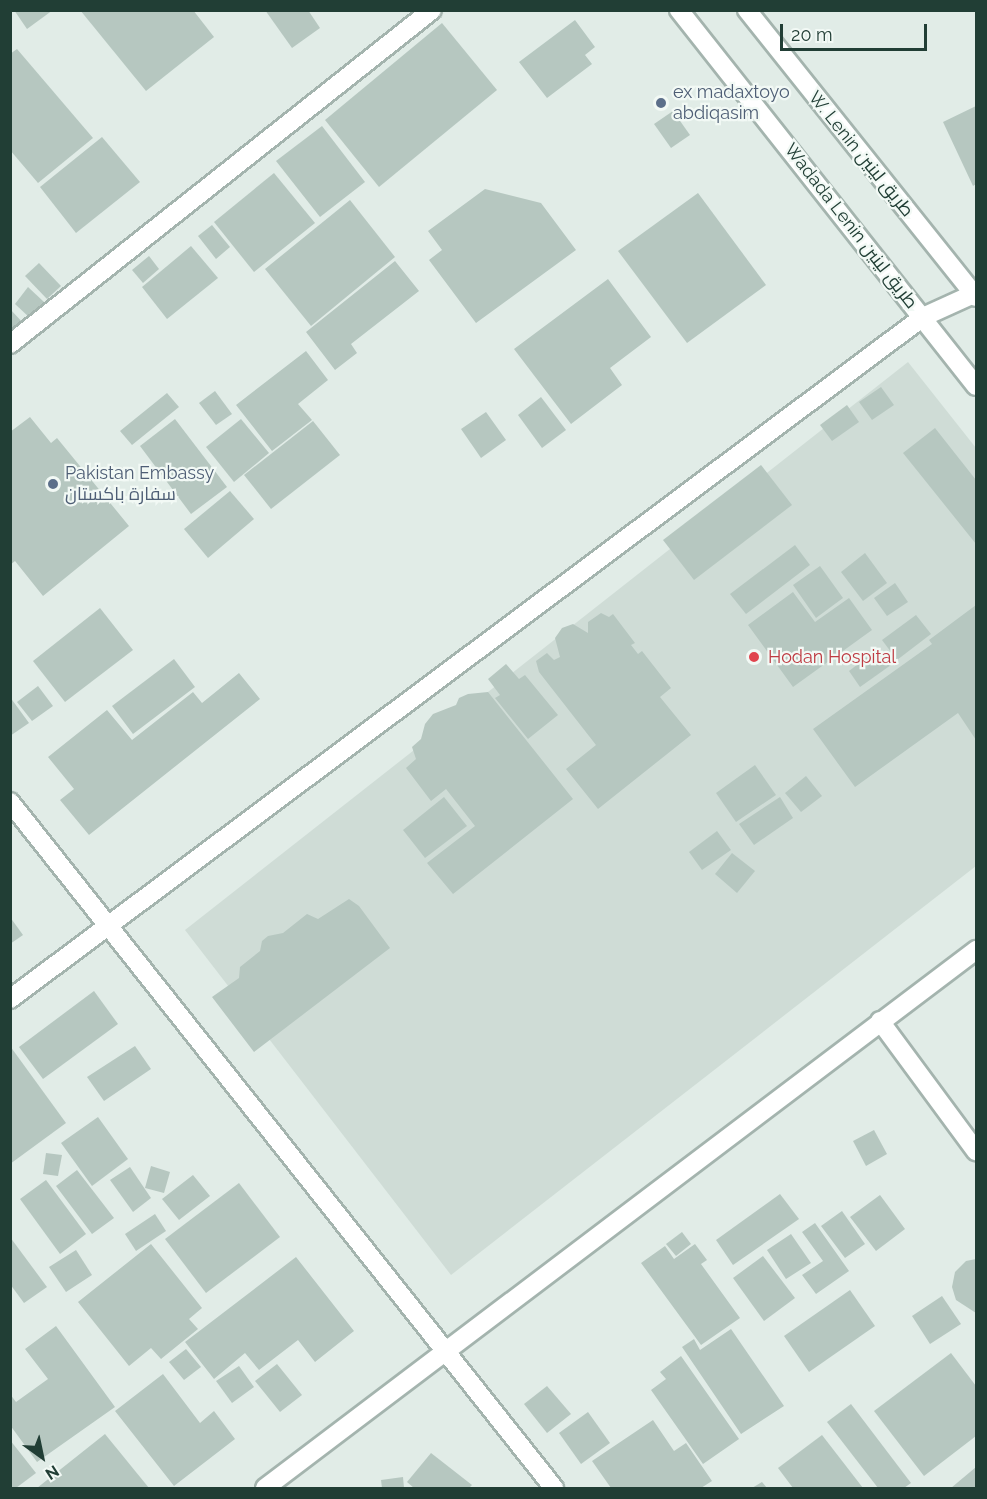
<!DOCTYPE html>
<html>
<head>
<meta charset="utf-8">
<style>
	body { margin:0 }
	#map { position:relative; width:987px; height:1499px; overflow:hidden; background:#e1ece7; font-family:Raleway,Cairo,sans-serif }
	div>[style] { position:absolute }
	.built>* { inset:0; background:#cfdcd6 }
	.building>* { inset:0; background:#b6c7c0 }
	.roads { filter:drop-shadow(2px 0 #a4b4ae) drop-shadow(-2px 0 #a4b4ae) drop-shadow(0 2px #a4b4ae) drop-shadow(0 -2px #a4b4ae) }
	.street>* { height:18px; margin:-9px; padding:0 9px; transform-origin:9px; border-radius:9px; background:#fff }
	.secondary>* { height:18px; margin:-9px; padding:0 9px; transform-origin:9px; border-radius:9px; background:#fff }
	.dots>* { width:16px; height:16px; translate:-50% -50%; box-sizing:border-box; border:3px solid #f2f9f5; border-radius:50% }
	span { translate:-50% -50%; white-space:nowrap; text-align:center; line-height:1.15; -webkit-text-stroke:4.5px #f2f9f5; paint-order:stroke }
	.service-label { font-size:18px; color:#4e5e75 }
	.left { translate:0 -50%; text-align:left }
	.street-label { font-size:18px; color:#213e35 }
	.health-label { font-size:18px; color:#be3a42 }
	.frame { position:absolute; inset:0; border:12px solid #213e35; pointer-events:none }
	.north { position:absolute; left:12px; top:1427px; width:60px; height:60px; -webkit-text-stroke:4px #f2f9f5; paint-order:stroke; rotate:147deg; font-size:16px; font-weight:700; line-height:24px; text-align:center; color:#213e35 }
	.north::after { content:''; display:block; margin:auto; width:21px; height:27px; background:#213e35; clip-path:polygon(50% 0,100% 100%,50% 72%,0 100%) }
	.scale { position:absolute; left:780px; top:24px; width:147px; height:27px; box-sizing:border-box; border:3px solid #213e35; border-top:0; padding-left:8px; font-size:18px; line-height:21px; white-space:nowrap; color:#213e35; -webkit-text-stroke:4px #f2f9f5; paint-order:stroke }
</style>
</head>
<body>
<div id="map">
	<div class="built">
		<i style="clip-path:polygon(908px 362px,976px 448px,976px 866px,451px 1275px,185px 930px)"></i>
	</div>
	<div class="building">
		<i style="clip-path:polygon(14px 10px,53px 10px,27px 29px)"></i>
		<i style="clip-path:polygon(80px 10px,193px 10px,214px 37px,146px 91px)"></i>
		<i style="clip-path:polygon(265px 10px,308px 10px,320px 28px,292px 48px)"></i>
		<i style="clip-path:polygon(575px 20px,595px 47px,585px 55px,592px 64px,547px 98px,519px 62px)"></i>
		<i style="clip-path:polygon(442px 23px,497px 90px,379px 187px,325px 120px)"></i>
		<i style="clip-path:polygon(17px 49px,93px 138px,38px 183px,10px 150px,10px 54px)"></i>
		<i style="clip-path:polygon(976px 106px,976px 184px,973px 186px,943px 122px)"></i>
		<i style="clip-path:polygon(673px 111px,690px 135px,671px 148px,654px 124px)"></i>
		<i style="clip-path:polygon(322px 126px,365px 182px,320px 217px,276px 161px)"></i>
		<i style="clip-path:polygon(102px 137px,140px 182px,76px 233px,40px 187px)"></i>
		<i style="clip-path:polygon(274px 173px,315px 223px,254px 272px,214px 222px)"></i>
		<i style="clip-path:polygon(485px 189px,541px 203px,576px 250px,476px 323px,429px 260px,442px 250px,428px 231px)"></i>
		<i style="clip-path:polygon(698px 193px,766px 285px,687px 343px,618px 251px)"></i>
		<i style="clip-path:polygon(350px 200px,395px 257px,311px 326px,265px 269px)"></i>
		<i style="clip-path:polygon(212px 225px,230px 247px,216px 259px,198px 236px)"></i>
		<i style="clip-path:polygon(191px 246px,218px 278px,167px 319px,142px 287px)"></i>
		<i style="clip-path:polygon(149px 256px,159px 269px,143px 283px,132px 270px)"></i>
		<i style="clip-path:polygon(395px 261px,419px 291px,351px 344px,357px 353px,335px 370px,306px 332px)"></i>
		<i style="clip-path:polygon(39px 263px,61px 286px,47px 299px,25px 276px)"></i>
		<i style="clip-path:polygon(608px 279px,651px 337px,610px 368px,622px 385px,571px 424px,514px 349px)"></i>
		<i style="clip-path:polygon(28px 287px,44px 302px,30px 318px,15px 304px)"></i>
		<i style="clip-path:polygon(10px 309px,25px 325px,10px 339px)"></i>
		<i style="clip-path:polygon(306px 351px,328px 380px,298px 404px,312px 420px,272px 451px,236px 405px)"></i>
		<i style="clip-path:polygon(881px 387px,894px 405px,872px 420px,859px 402px)"></i>
		<i style="clip-path:polygon(215px 391px,232px 414px,216px 425px,199px 403px)"></i>
		<i style="clip-path:polygon(167px 393px,179px 407px,132px 445px,120px 431px)"></i>
		<i style="clip-path:polygon(541px 397px,566px 430px,542px 448px,518px 415px)"></i>
		<i style="clip-path:polygon(847px 405px,859px 422px,832px 441px,820px 425px)"></i>
		<i style="clip-path:polygon(486px 412px,506px 440px,481px 458px,461px 429px)"></i>
		<i style="clip-path:polygon(30px 417px,51px 443px,57px 438px,129px 526px,43px 596px,15px 561px,10px 565px,10px 432px)"></i>
		<i style="clip-path:polygon(175px 419px,227px 487px,191px 514px,140px 446px)"></i>
		<i style="clip-path:polygon(241px 419px,269px 453px,234px 482px,206px 447px)"></i>
		<i style="clip-path:polygon(313px 421px,340px 455px,271px 509px,244px 475px)"></i>
		<i style="clip-path:polygon(935px 428px,976px 480px,976px 544px,903px 453px)"></i>
		<i style="clip-path:polygon(761px 465px,792px 505px,694px 580px,663px 540px)"></i>
		<i style="clip-path:polygon(230px 491px,254px 519px,208px 558px,184px 529px)"></i>
		<i style="clip-path:polygon(795px 545px,810px 565px,746px 614px,730px 594px)"></i>
		<i style="clip-path:polygon(865px 553px,887px 583px,863px 601px,841px 572px)"></i>
		<i style="clip-path:polygon(820px 566px,843px 598px,816px 618px,793px 585px)"></i>
		<i style="clip-path:polygon(895px 583px,908px 602px,887px 616px,874px 598px)"></i>
		<i style="clip-path:polygon(793px 592px,815px 622px,849px 598px,872px 630px,793px 687px,748px 625px)"></i>
		<i style="clip-path:polygon(976px 605px,976px 740px,958px 713px,855px 787px,813px 729px,932px 644px,929px 640px)"></i>
		<i style="clip-path:polygon(100px 608px,133px 650px,65px 702px,33px 661px)"></i>
		<i style="clip-path:polygon(601px 613px,609px 617px,613px 614px,635px 643px,631px 645px,638px 654px,642px 651px,671px 688px,660px 697px,691px 735px,598px 809px,566px 769px,596px 745px,539px 672px,536px 661px,547px 653px,554px 660px,560px 657px,555px 638px,562px 628px,573px 624px,588px 633px,588px 622px)"></i>
		<i style="clip-path:polygon(916px 615px,931px 634px,897px 660px,882px 640px)"></i>
		<i style="clip-path:polygon(879px 648px,891px 665px,860px 687px,849px 671px)"></i>
		<i style="clip-path:polygon(174px 659px,195px 687px,133px 734px,112px 706px)"></i>
		<i style="clip-path:polygon(506px 664px,519px 679px,525px 675px,558px 715px,528px 739px,495px 698px,500px 695px,488px 679px)"></i>
		<i style="clip-path:polygon(239px 673px,260px 699px,89px 835px,60px 800px,74px 789px,48px 757px,107px 710px,132px 740px,193px 692px,202px 703px)"></i>
		<i style="clip-path:polygon(38px 686px,53px 706px,32px 721px,17px 702px)"></i>
		<i style="clip-path:polygon(488px 692px,573px 799px,453px 894px,427px 863px,475px 826px,446px 789px,431px 801px,406px 768px,416px 759px,412px 747px,421px 739px,425px 724px,433px 714px,456px 705px,459px 698px,468px 694px)"></i>
		<i style="clip-path:polygon(10px 697px,29px 723px,10px 736px)"></i>
		<i style="clip-path:polygon(755px 765px,776px 795px,736px 822px,716px 793px)"></i>
		<i style="clip-path:polygon(806px 776px,822px 796px,801px 812px,785px 793px)"></i>
		<i style="clip-path:polygon(444px 797px,467px 826px,425px 858px,403px 830px)"></i>
		<i style="clip-path:polygon(780px 797px,793px 818px,754px 845px,739px 824px)"></i>
		<i style="clip-path:polygon(717px 831px,731px 850px,702px 870px,689px 852px)"></i>
		<i style="clip-path:polygon(732px 853px,755px 871px,737px 893px,715px 874px)"></i>
		<i style="clip-path:polygon(349px 899px,359px 906px,390px 948px,254px 1052px,212px 997px,239px 978px,240px 967px,260px 951px,262px 941px,268px 936px,283px 933px,307px 914px,318px 919px)"></i>
		<i style="clip-path:polygon(10px 917px,23px 935px,10px 944px)"></i>
		<i style="clip-path:polygon(94px 991px,118px 1024px,43px 1079px,19px 1047px)"></i>
		<i style="clip-path:polygon(10px 1046px,66px 1123px,10px 1164px)"></i>
		<i style="clip-path:polygon(135px 1046px,151px 1069px,104px 1101px,87px 1077px)"></i>
		<i style="clip-path:polygon(98px 1117px,128px 1159px,92px 1186px,61px 1143px)"></i>
		<i style="clip-path:polygon(874px 1130px,887px 1154px,866px 1166px,853px 1141px)"></i>
		<i style="clip-path:polygon(46px 1153px,62px 1155px,58px 1176px,43px 1174px)"></i>
		<i style="clip-path:polygon(151px 1166px,170px 1172px,164px 1193px,145px 1188px)"></i>
		<i style="clip-path:polygon(130px 1167px,151px 1198px,133px 1212px,110px 1180px)"></i>
		<i style="clip-path:polygon(77px 1170px,114px 1218px,92px 1234px,56px 1186px)"></i>
		<i style="clip-path:polygon(193px 1175px,210px 1196px,179px 1220px,162px 1199px)"></i>
		<i style="clip-path:polygon(46px 1180px,86px 1234px,60px 1254px,20px 1199px)"></i>
		<i style="clip-path:polygon(239px 1183px,280px 1237px,206px 1293px,165px 1239px)"></i>
		<i style="clip-path:polygon(780px 1194px,799px 1219px,733px 1265px,716px 1240px)"></i>
		<i style="clip-path:polygon(880px 1195px,905px 1229px,876px 1251px,850px 1217px)"></i>
		<i style="clip-path:polygon(842px 1211px,865px 1244px,845px 1258px,821px 1226px)"></i>
		<i style="clip-path:polygon(155px 1214px,166px 1231px,136px 1251px,125px 1234px)"></i>
		<i style="clip-path:polygon(815px 1223px,849px 1271px,816px 1294px,802px 1275px,823px 1261px,802px 1232px)"></i>
		<i style="clip-path:polygon(682px 1232px,691px 1244px,676px 1256px,666px 1244px)"></i>
		<i style="clip-path:polygon(791px 1234px,811px 1263px,786px 1279px,767px 1250px)"></i>
		<i style="clip-path:polygon(10px 1237px,47px 1287px,24px 1303px,10px 1284px)"></i>
		<i style="clip-path:polygon(151px 1244px,202px 1308px,189px 1319px,198px 1329px,161px 1359px,151px 1348px,129px 1366px,78px 1302px)"></i>
		<i style="clip-path:polygon(695px 1244px,707px 1260px,701px 1264px,740px 1318px,701px 1345px,641px 1263px,665px 1246px,674px 1259px)"></i>
		<i style="clip-path:polygon(76px 1250px,92px 1275px,66px 1292px,49px 1267px)"></i>
		<i style="clip-path:polygon(763px 1256px,795px 1298px,764px 1321px,733px 1278px)"></i>
		<i style="clip-path:polygon(296px 1257px,354px 1331px,315px 1362px,298px 1340px,259px 1370px,245px 1353px,214px 1379px,185px 1342px)"></i>
		<i style="clip-path:polygon(976px 1259px,976px 1313px,956px 1300px,952px 1287px,955px 1272px,966px 1261px)"></i>
		<i style="clip-path:polygon(850px 1290px,875px 1326px,809px 1372px,784px 1336px)"></i>
		<i style="clip-path:polygon(942px 1296px,961px 1324px,930px 1344px,912px 1316px)"></i>
		<i style="clip-path:polygon(56px 1326px,115px 1407px,37px 1462px,10px 1425px,10px 1394px,16px 1402px,48px 1379px,25px 1349px)"></i>
		<i style="clip-path:polygon(731px 1329px,784px 1406px,741px 1434px,682px 1347px,694px 1339px,700px 1350px)"></i>
		<i style="clip-path:polygon(186px 1349px,201px 1367px,184px 1380px,169px 1362px)"></i>
		<i style="clip-path:polygon(951px 1353px,976px 1386px,976px 1436px,924px 1476px,874px 1411px)"></i>
		<i style="clip-path:polygon(681px 1356px,739px 1439px,703px 1464px,651px 1390px,666px 1379px,660px 1372px)"></i>
		<i style="clip-path:polygon(277px 1364px,302px 1395px,280px 1412px,255px 1381px)"></i>
		<i style="clip-path:polygon(239px 1366px,254px 1387px,232px 1403px,216px 1381px)"></i>
		<i style="clip-path:polygon(163px 1374px,200px 1423px,214px 1411px,235px 1439px,174px 1486px,115px 1411px)"></i>
		<i style="clip-path:polygon(547px 1386px,571px 1414px,547px 1433px,524px 1404px)"></i>
		<i style="clip-path:polygon(851px 1404px,911px 1483px,904px 1488px,878px 1488px,827px 1422px)"></i>
		<i style="clip-path:polygon(588px 1412px,610px 1443px,581px 1464px,559px 1433px)"></i>
		<i style="clip-path:polygon(653px 1420px,674px 1451px,686px 1443px,712px 1481px,701px 1488px,611px 1488px,592px 1461px)"></i>
		<i style="clip-path:polygon(105px 1434px,149px 1488px,37px 1488px)"></i>
		<i style="clip-path:polygon(822px 1435px,863px 1488px,793px 1488px,778px 1468px)"></i>
		<i style="clip-path:polygon(10px 1440px,36px 1473px,16px 1488px,10px 1488px)"></i>
		<i style="clip-path:polygon(431px 1453px,472px 1485px,469px 1488px,414px 1488px,407px 1482px)"></i>
		<i style="clip-path:polygon(976px 1467px,976px 1488px,951px 1488px)"></i>
		<i style="clip-path:polygon(403px 1477px,404px 1488px,382px 1488px,381px 1480px)"></i>
		<i style="clip-path:polygon(762px 1482px,767px 1488px,752px 1488px)"></i>
	</div>
	<div class="roads">
		<div class="street">
			<i style="left:10px;top:344px;width:538px;rotate:-38.36deg"></i>
			<i style="left:10px;top:802px;width:876px;rotate:51.59deg"></i>
			<i style="left:10px;top:999px;width:1140px;rotate:-36.76deg"></i>
			<i style="left:923px;top:317px;width:58px;rotate:-24.4deg"></i>
			<i style="left:880px;top:1021px;width:162px;rotate:53.6deg"></i>
			<i style="left:265px;top:1488px;width:892px;rotate:-37.11deg"></i>
		</div>
		<div class="secondary">
			<i style="left:679px;top:10px;width:479px;rotate:51.7deg"></i>
			<i style="left:747px;top:10px;width:367px;rotate:51.4deg"></i>
		</div>
	</div>
	<div class="dots">
		<i style="left:661px;top:103px;background:#5c6f8a"></i>
		<i style="left:53px;top:484px;background:#5c6f8a"></i>
		<i style="left:754px;top:657px;background:#e0444e"></i>
	</div>
	<div class="service-label">
		<span class="left" style="left:673px;top:103px">ex madaxtoyo<br>abdiqasim</span>
		<span class="left" style="left:65px;top:484px">Pakistan Embassy<br>سفارة باكستان</span>
	</div>
	<div class="street-label">
		<span style="left:861px;top:154px;rotate:51deg">W. Lenin طريق لينين</span>
		<span style="left:851px;top:226px;rotate:52deg">Wadada Lenin طريق لينين</span>
	</div>
	<div class="health-label">
		<span class="left" style="left:768px;top:657px">Hodan Hospital</span>
	</div>
	<div class="frame"></div>
	<div class="north">N</div>
	<div class="scale">20 m</div>
</div>
</body>
</html>
